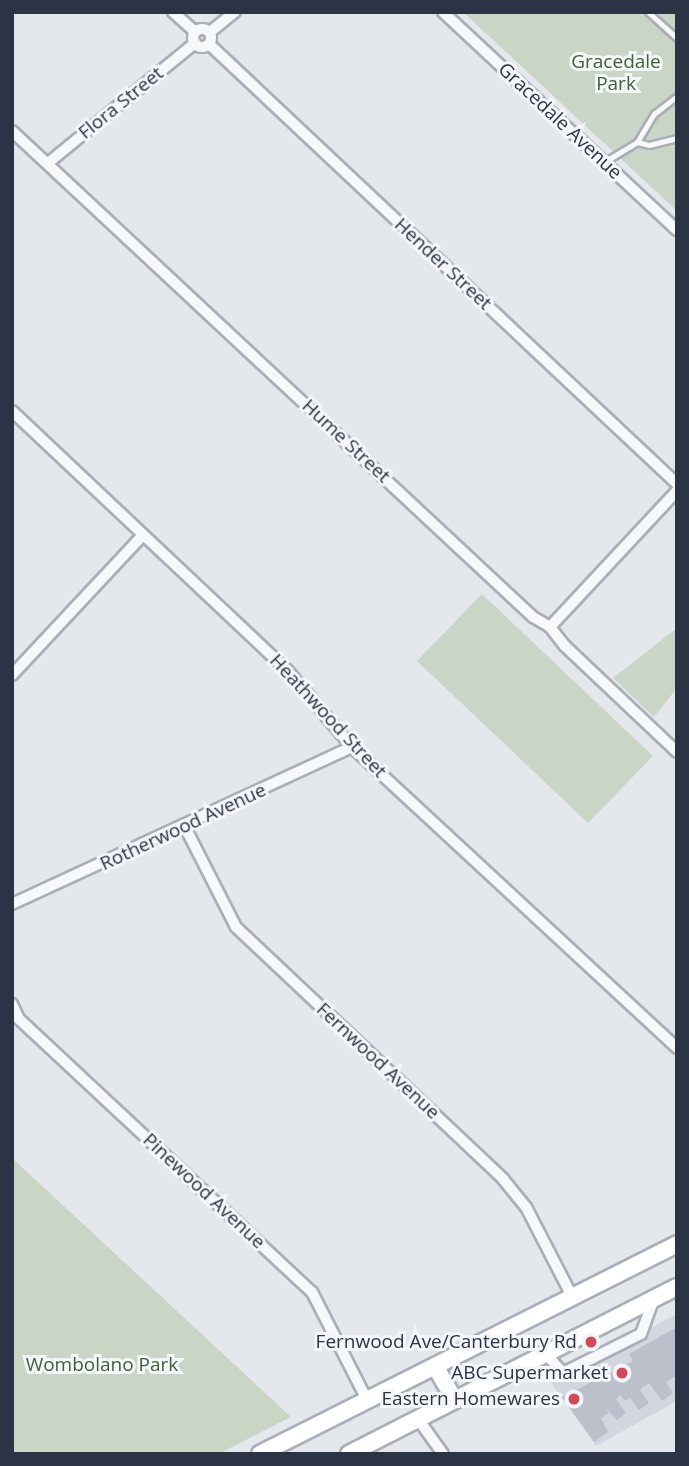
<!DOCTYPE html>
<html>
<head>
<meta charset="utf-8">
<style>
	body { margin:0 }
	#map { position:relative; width:689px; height:1466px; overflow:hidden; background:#e4e7ec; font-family:"Open Sans",sans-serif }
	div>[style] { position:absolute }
	.built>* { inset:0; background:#d2d6de }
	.green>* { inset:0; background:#c9d6c5 }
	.building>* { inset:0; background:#bbc0ca }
	.roads { filter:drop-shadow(2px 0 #a9aeb7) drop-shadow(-2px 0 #a9aeb7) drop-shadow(0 2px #a9aeb7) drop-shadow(0 -2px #a9aeb7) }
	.service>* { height:5px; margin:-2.5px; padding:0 2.5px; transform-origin:2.5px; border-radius:2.5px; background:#f7f8fa }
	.minor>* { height:10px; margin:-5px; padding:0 5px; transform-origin:5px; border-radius:5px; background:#f7f8fa }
	.minor>.ring { margin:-5px; padding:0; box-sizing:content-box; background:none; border:10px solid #f7f8fa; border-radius:50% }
	.primary>* { height:16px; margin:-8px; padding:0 8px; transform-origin:8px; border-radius:8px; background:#fff }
	.dots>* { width:19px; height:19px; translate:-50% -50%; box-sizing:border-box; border:4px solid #f4f6f9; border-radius:50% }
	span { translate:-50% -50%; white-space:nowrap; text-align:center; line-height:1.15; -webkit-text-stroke:6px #f4f6f9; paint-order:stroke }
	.park-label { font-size:19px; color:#3f6138 }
	.street-label { font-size:19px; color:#2b3445 }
	.poi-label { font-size:19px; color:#2b3445 }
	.right { translate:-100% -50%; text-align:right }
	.frame { position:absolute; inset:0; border:14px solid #2b3445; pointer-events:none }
</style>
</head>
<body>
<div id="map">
	<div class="built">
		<i style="clip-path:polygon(677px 1314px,677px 1401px,596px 1446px,550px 1381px)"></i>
	</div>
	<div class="green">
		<i style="clip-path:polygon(463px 12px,677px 12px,677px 211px)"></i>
		<i style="clip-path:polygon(482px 594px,653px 756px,588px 823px,417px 661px)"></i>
		<i style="clip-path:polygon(677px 628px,677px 688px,654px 717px,613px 678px)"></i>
		<i style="clip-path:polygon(12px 1158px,291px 1417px,218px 1454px,12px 1454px)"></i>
	</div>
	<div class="building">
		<i style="clip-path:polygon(675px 1328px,677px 1375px,666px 1382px,673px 1393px,662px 1401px,649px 1383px,640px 1390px,649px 1403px,639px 1410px,630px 1398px,625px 1401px,620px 1395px,616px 1399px,626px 1413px,617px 1420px,602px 1404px,609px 1413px,601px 1418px,608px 1432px,594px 1442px,562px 1397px,633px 1361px,629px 1354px)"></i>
	</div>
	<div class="roads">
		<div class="service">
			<i style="left:648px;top:12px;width:39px;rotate:42deg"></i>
			<i style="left:637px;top:142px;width:12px;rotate:14deg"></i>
			<i style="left:649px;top:145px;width:29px;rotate:-14deg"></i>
			<i style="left:604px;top:162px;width:39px;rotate:-31deg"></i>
			<i style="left:637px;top:142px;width:33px;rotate:-59deg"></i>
			<i style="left:654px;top:114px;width:29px;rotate:-38deg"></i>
		</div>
		<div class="minor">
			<i style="left:173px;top:12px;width:30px;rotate:42deg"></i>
			<i style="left:443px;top:12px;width:320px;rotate:43deg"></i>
			<i class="ring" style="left:193px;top:29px;width:8px;height:8px"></i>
			<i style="left:210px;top:32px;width:32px;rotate:-39deg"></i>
			<i style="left:209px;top:44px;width:642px;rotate:43.23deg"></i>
			<i style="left:12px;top:131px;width:712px;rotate:43.01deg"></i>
			<i style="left:533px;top:617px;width:20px;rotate:30deg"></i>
			<i style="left:550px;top:627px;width:24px;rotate:52deg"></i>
			<i style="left:565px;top:646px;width:154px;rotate:43.4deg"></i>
			<i style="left:48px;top:163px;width:190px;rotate:-39.2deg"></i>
			<i style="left:12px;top:411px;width:379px;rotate:43.3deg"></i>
			<i style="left:288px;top:671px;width:99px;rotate:49.9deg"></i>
			<i style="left:352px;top:747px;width:443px;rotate:42.8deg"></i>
			<i style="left:550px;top:627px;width:186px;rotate:-47deg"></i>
			<i style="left:12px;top:675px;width:189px;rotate:-46.9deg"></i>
			<i style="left:185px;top:827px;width:112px;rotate:63deg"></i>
			<i style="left:236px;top:927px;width:367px;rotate:43.3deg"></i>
			<i style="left:503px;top:1179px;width:36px;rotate:51deg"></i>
			<i style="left:526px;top:1207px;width:100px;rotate:62.7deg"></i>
			<i style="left:12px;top:904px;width:374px;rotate:-24.8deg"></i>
			<i style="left:12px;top:1004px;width:17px;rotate:65deg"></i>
			<i style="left:19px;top:1019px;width:400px;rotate:43deg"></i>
			<i style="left:312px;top:1292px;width:121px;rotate:63deg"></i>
			<i style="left:545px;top:1353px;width:27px;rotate:48deg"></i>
			<i style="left:563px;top:1373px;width:87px;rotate:-26.6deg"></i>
			<i style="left:641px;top:1334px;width:38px;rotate:-70deg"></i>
			<i style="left:418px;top:1419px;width:43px;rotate:54.5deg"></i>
		</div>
		<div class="primary">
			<i style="left:435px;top:1366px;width:39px;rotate:60deg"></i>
			<i style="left:260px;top:1454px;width:467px;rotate:-26.7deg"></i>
			<i style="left:349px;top:1454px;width:368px;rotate:-27deg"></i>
		</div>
	</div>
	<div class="dots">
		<i style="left:591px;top:1342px;background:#d1495b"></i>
		<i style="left:622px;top:1373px;background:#d1495b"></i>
		<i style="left:574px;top:1399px;background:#d1495b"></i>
	</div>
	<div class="park-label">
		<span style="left:616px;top:73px">Gracedale<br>Park</span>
		<span style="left:102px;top:1365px">Wombolano Park</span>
	</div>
	<div class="street-label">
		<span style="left:121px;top:103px;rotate:-39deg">Flora Street</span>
		<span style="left:560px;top:121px;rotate:43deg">Gracedale Avenue</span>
		<span style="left:443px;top:264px;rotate:43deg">Hender Street</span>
		<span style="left:346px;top:441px;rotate:43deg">Hume Street</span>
		<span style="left:328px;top:716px;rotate:47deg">Heathwood Street</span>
		<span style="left:183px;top:827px;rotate:-25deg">Rotherwood Avenue</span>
		<span style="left:378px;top:1061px;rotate:43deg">Fernwood Avenue</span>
		<span style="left:204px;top:1191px;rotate:43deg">Pinewood Avenue</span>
	</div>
	<div class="poi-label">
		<span class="right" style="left:577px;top:1342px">Fernwood Ave/Canterbury Rd</span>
		<span class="right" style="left:608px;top:1373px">ABC Supermarket</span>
		<span class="right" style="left:560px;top:1399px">Eastern Homewares</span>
	</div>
	<div class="frame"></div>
</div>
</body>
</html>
